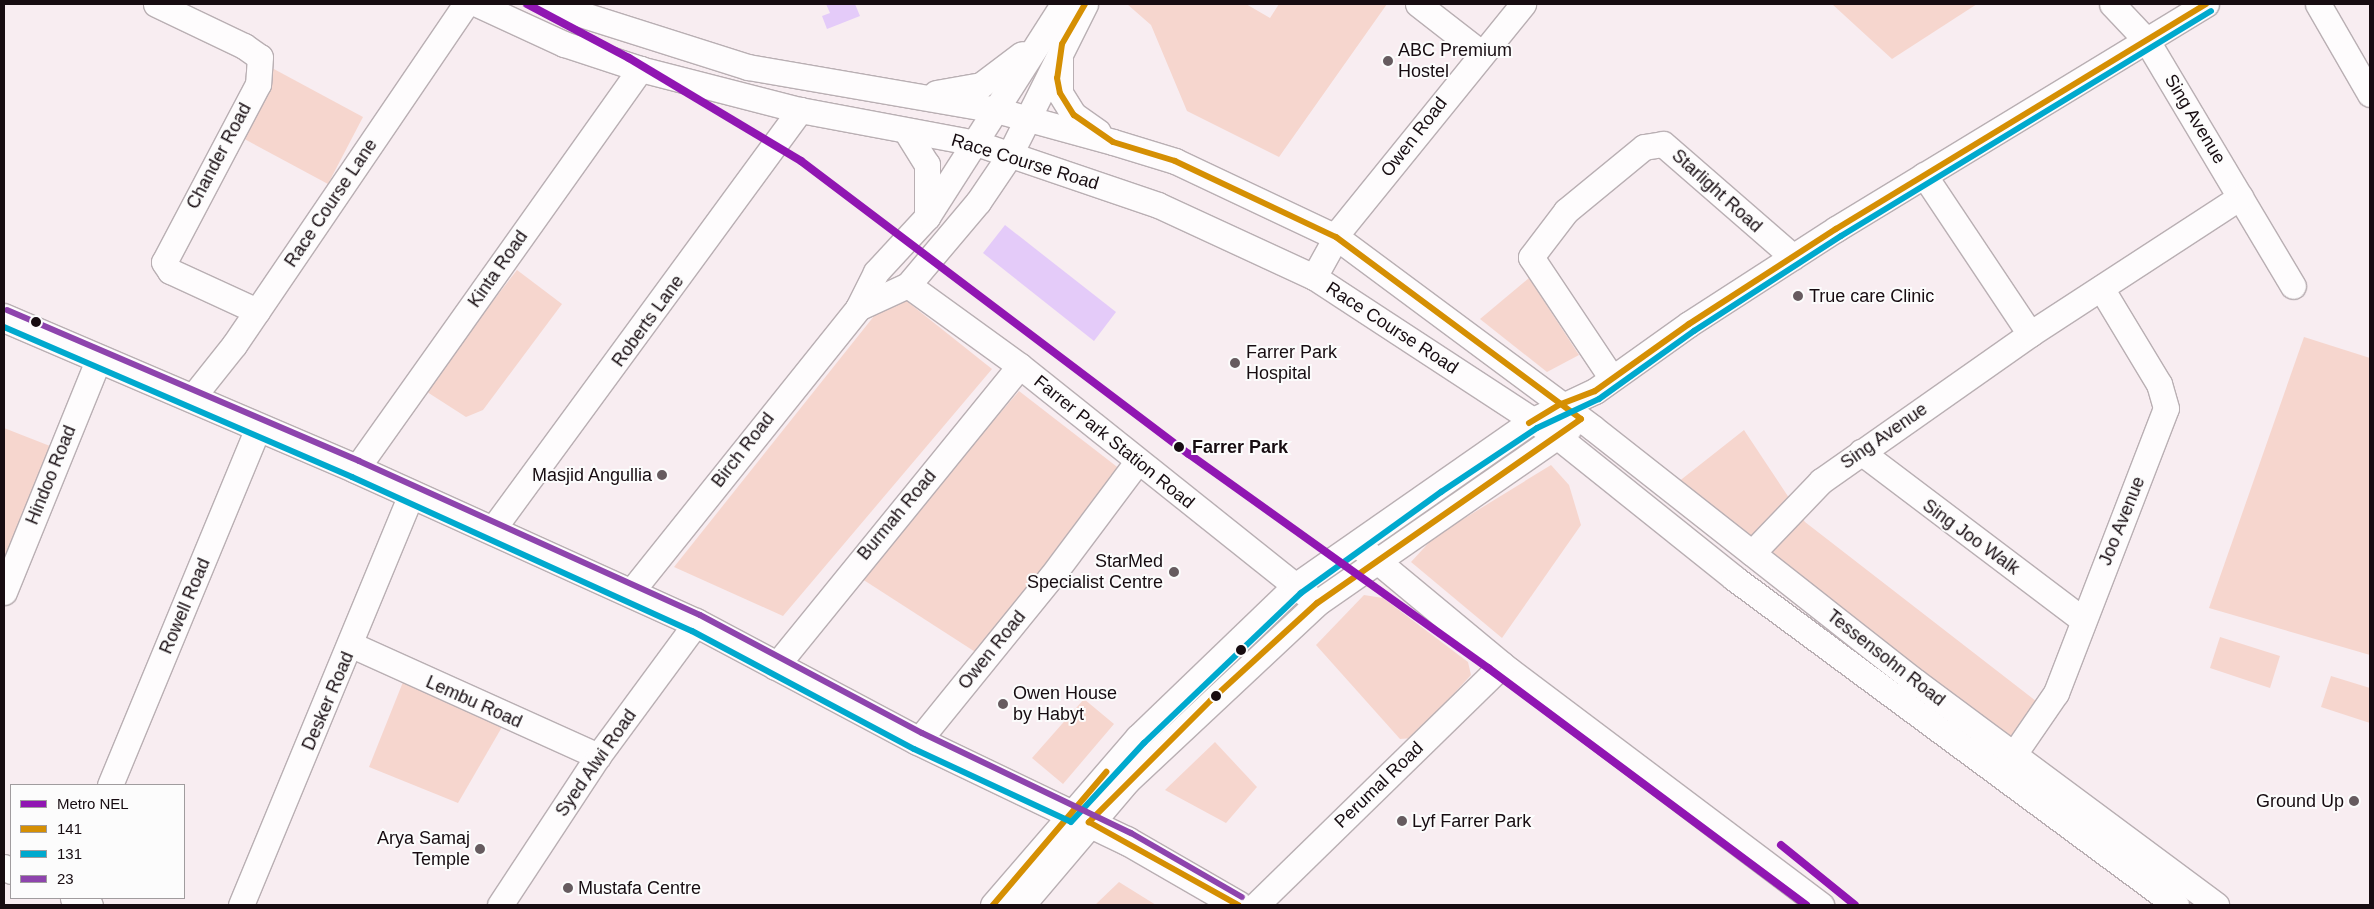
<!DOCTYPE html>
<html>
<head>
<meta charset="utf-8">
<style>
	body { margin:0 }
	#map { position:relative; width:2374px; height:909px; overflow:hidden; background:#f8edf1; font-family:Helvetica,sans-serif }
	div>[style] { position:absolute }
	.green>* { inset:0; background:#f6d6ce }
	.water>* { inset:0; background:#e4cbf9 }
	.roads { filter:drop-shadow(1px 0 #b9afb3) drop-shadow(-1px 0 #b9afb3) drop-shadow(0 1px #b9afb3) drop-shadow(0 -1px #b9afb3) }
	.minor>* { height:25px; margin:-12.5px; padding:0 12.5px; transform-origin:12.5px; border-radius:12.5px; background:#fefcfd }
	.major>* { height:28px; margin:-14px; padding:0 14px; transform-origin:14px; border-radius:14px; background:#fefcfd }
	.bus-1>* { height:6px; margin:-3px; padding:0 3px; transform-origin:3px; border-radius:3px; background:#d58f03 }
	.bus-2>* { height:6px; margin:-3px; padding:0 3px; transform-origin:3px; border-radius:3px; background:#00a9ce }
	.bus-3>* { height:6px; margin:-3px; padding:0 3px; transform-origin:3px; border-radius:3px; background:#8e44ad }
	.metro-1>* { height:8px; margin:-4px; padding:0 4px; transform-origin:4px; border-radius:4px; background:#9016b2 }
	.dots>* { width:14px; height:14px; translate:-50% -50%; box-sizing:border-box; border:2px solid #fcfcfc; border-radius:50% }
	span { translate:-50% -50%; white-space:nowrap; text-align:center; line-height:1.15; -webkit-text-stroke:4px #fcfcfc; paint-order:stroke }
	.poi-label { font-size:18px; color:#170c11 }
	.left { translate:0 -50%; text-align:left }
	.right { translate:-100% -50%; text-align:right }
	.street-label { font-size:18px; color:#170c11 }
	.stop-label { font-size:18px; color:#170c11; font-weight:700 }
	.frame { position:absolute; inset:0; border:5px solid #170c11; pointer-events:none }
	.legend { position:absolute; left:10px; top:784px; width:175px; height:115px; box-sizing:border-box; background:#fcfcfc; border:1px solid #a09c9e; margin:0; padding:6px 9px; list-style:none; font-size:15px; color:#170c11 }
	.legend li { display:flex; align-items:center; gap:10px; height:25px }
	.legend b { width:25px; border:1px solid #a09c9e }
</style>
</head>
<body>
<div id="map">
	<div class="green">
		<i style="clip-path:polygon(1127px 4px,1246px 4px,1270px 18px,1279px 4px,1387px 4px,1279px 157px,1187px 111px,1151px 25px)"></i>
		<i style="clip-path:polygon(1832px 4px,1977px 4px,1892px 59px)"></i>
		<i style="clip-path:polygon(272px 68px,363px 117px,328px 184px,237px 135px)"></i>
		<i style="clip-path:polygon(517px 270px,562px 304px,483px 410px,466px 417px,424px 390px)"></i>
		<i style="clip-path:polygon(1529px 278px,1579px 355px,1547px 372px,1480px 319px)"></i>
		<i style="clip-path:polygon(894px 291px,992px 369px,783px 616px,674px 567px)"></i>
		<i style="clip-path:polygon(2304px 337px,2370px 358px,2370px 655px,2209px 608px)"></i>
		<i style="clip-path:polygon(1019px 391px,1125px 473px,980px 655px,859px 577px)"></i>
		<i style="clip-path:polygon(4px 428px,50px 446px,4px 566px)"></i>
		<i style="clip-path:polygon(1744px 430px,1805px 522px,2045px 708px,2014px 754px,1668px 490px)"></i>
		<i style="clip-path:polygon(1551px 465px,1569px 485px,1581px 525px,1502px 638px,1411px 562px,1434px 537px)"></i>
		<i style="clip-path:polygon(1364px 595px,1383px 598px,1468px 662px,1471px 675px,1413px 738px,1400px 739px,1316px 645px)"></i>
		<i style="clip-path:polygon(2220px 637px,2280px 656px,2270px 688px,2210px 668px)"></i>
		<i style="clip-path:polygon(2331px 676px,2370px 688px,2370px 723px,2321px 707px)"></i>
		<i style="clip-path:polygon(403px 682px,502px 727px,458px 803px,369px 767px)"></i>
		<i style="clip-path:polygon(1084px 699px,1114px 724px,1063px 784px,1032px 758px)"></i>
		<i style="clip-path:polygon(1215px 742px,1257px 787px,1226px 823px,1165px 790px)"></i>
		<i style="clip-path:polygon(1119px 882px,1156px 905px,1095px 905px)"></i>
	</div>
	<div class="water">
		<i style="clip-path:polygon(826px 4px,855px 4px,860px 16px,827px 29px,822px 16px,830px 13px)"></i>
		<i style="clip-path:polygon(1005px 225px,1116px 312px,1094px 341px,983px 253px)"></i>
	</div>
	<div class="roads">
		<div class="minor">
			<i style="left:156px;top:4px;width:98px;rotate:25.5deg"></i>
			<i style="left:244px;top:46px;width:19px;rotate:35deg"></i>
			<i style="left:260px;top:57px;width:27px;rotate:94deg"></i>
			<i style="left:258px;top:84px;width:201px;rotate:117.8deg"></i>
			<i style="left:164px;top:262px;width:11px;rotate:56deg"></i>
			<i style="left:170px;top:271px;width:96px;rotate:24.7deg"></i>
			<i style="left:477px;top:4px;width:96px;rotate:24.7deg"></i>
			<i style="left:564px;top:44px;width:80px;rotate:18.2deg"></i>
			<i style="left:640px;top:69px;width:165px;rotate:14.4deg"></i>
			<i style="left:800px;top:110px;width:179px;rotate:10.6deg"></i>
			<i style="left:976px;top:143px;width:192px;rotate:18.8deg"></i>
			<i style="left:1158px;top:205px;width:172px;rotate:24.8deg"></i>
			<i style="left:1314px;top:277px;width:290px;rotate:33.2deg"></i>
			<i style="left:1557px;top:436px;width:227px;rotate:38.7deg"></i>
			<i style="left:1734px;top:578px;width:550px;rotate:36.49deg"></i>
			<i style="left:549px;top:4px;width:209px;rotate:17.6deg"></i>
			<i style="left:748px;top:67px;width:252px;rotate:9.8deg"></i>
			<i style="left:996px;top:110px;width:121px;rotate:15.3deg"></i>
			<i style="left:1113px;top:142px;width:65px;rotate:17deg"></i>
			<i style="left:1175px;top:161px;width:178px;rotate:25.3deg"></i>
			<i style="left:1336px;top:237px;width:320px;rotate:36.6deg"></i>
			<i style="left:1593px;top:428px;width:411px;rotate:38.2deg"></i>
			<i style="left:1916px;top:682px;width:374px;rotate:36.6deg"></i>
			<i style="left:1418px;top:4px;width:80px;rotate:37.9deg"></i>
			<i style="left:2112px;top:4px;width:51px;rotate:46.6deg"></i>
			<i style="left:2147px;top:41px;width:285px;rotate:59.2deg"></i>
			<i style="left:2318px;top:4px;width:104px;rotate:60deg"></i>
			<i style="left:1060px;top:59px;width:34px;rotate:90deg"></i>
			<i style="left:1060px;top:93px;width:26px;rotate:58deg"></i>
			<i style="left:1074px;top:115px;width:29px;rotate:35deg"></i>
			<i style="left:936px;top:93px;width:46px;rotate:-10.1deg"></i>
			<i style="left:981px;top:85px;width:51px;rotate:-37.1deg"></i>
			<i style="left:906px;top:131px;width:39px;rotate:58deg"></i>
			<i style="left:927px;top:164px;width:53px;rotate:90deg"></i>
			<i style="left:1924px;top:175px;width:191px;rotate:56.3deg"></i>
			<i style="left:1314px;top:277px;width:54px;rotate:-61deg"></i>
			<i style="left:1340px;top:230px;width:291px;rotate:-51deg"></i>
			<i style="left:908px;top:285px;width:138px;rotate:35.9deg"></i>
			<i style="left:1020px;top:366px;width:369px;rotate:38.6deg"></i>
			<i style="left:858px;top:308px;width:55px;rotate:-24.7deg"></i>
			<i style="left:908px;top:285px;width:109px;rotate:-49.9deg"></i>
			<i style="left:978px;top:202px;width:55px;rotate:-56deg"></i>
			<i style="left:1009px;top:156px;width:170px;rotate:-63.4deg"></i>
			<i style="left:1611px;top:377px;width:144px;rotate:-123.7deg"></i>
			<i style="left:1531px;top:257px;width:58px;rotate:-52.7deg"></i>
			<i style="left:1566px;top:211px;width:101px;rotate:-39.4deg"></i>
			<i style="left:1644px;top:147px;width:19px;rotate:-9deg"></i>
			<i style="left:1663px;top:144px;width:172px;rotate:41deg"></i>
			<i style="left:191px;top:399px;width:69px;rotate:-51.5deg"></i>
			<i style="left:234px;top:345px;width:412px;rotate:-55.8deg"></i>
			<i style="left:1861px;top:452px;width:278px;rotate:37.1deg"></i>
			<i style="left:356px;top:469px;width:491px;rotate:-54.6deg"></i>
			<i style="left:492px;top:530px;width:521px;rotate:-53.75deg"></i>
			<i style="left:1363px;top:549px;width:190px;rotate:39.7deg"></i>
			<i style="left:1509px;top:670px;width:391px;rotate:37deg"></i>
			<i style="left:1752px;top:553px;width:100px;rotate:-46.2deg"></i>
			<i style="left:1821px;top:481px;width:256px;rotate:-35.1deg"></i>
			<i style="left:2030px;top:334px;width:251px;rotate:-33.1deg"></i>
			<i style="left:4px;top:592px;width:253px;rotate:-67.9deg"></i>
			<i style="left:630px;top:593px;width:365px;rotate:-51.3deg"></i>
			<i style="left:858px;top:308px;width:40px;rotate:-63.4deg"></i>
			<i style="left:876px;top:272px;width:75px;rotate:-47.2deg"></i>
			<i style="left:927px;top:217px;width:253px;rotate:-57.4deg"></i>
			<i style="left:352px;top:645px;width:270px;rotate:24.3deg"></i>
			<i style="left:775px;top:667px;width:388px;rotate:-50.9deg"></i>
			<i style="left:918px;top:741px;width:211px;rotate:-51deg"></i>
			<i style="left:1051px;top:577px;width:144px;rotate:-53.2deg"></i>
			<i style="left:2014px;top:754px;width:74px;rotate:-55.5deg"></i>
			<i style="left:2056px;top:693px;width:305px;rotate:-68.9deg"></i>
			<i style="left:2166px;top:408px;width:25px;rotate:-106deg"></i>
			<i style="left:2159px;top:384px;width:112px;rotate:-121.1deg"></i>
			<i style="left:110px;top:785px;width:387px;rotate:-67.5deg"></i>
			<i style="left:4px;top:867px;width:8px;rotate:30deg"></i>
			<i style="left:73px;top:898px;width:18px;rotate:22deg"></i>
			<i style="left:241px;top:905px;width:445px;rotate:-67.5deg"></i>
			<i style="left:500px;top:905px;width:178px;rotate:-56.7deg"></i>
			<i style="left:598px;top:756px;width:165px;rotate:-53.6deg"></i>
			<i style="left:993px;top:905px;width:222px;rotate:-49.2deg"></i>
			<i style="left:1138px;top:737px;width:218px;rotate:-43.9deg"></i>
			<i style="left:1295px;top:586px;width:290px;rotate:-34.9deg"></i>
			<i style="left:1533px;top:420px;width:68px;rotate:-25.1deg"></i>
			<i style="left:1595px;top:391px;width:115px;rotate:-35.5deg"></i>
			<i style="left:1689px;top:324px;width:175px;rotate:-32.9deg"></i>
			<i style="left:1836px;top:229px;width:433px;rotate:-31.3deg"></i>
			<i style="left:1022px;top:905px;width:162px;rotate:-49.7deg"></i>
			<i style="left:1127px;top:781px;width:260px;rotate:-43.1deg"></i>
			<i style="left:1317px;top:603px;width:307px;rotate:-34.8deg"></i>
			<i style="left:1256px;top:905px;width:344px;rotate:-44.3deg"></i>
		</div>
		<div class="major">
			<i style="left:4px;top:318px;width:383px;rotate:23.2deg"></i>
			<i style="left:356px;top:469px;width:373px;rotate:24.4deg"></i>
			<i style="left:696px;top:623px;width:251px;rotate:28deg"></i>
			<i style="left:918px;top:741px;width:232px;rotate:25.6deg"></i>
			<i style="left:1127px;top:841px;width:128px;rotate:30deg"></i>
		</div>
	</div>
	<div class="bus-1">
		<i style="left:1085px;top:4px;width:46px;rotate:119.9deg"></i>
		<i style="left:1062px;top:44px;width:34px;rotate:98deg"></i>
		<i style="left:1057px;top:78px;width:15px;rotate:79deg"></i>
		<i style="left:1060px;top:93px;width:26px;rotate:58deg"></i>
		<i style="left:1074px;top:115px;width:47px;rotate:34.7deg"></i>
		<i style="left:1113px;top:142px;width:65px;rotate:17deg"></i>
		<i style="left:1175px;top:161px;width:178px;rotate:25.3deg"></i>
		<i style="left:1336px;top:237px;width:305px;rotate:36.6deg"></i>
		<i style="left:1581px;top:419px;width:322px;rotate:145.1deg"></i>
		<i style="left:1317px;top:603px;width:144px;rotate:137.5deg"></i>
		<i style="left:1211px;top:700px;width:173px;rotate:135deg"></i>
		<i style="left:1089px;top:822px;width:171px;rotate:29.1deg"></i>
		<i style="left:1529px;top:423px;width:37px;rotate:-31deg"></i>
		<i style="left:1561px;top:404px;width:36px;rotate:-21deg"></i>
		<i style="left:1595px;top:391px;width:115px;rotate:-35.5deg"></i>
		<i style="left:1689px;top:324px;width:175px;rotate:-32.9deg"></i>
		<i style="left:1836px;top:229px;width:433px;rotate:-31.3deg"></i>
		<i style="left:993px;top:905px;width:175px;rotate:-49.6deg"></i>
	</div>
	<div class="bus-2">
		<i style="left:4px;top:327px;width:379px;rotate:23.3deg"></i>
		<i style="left:352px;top:477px;width:373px;rotate:24.4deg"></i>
		<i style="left:692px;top:631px;width:251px;rotate:28deg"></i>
		<i style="left:914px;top:749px;width:173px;rotate:24.9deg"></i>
		<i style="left:1071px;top:822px;width:108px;rotate:-47.3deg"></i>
		<i style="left:1144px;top:743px;width:217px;rotate:-43.7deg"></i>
		<i style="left:1301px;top:593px;width:173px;rotate:-35.8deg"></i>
		<i style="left:1441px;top:492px;width:115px;rotate:-33.7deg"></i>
		<i style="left:1537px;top:428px;width:68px;rotate:-25.1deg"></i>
		<i style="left:1599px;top:399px;width:117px;rotate:-35.6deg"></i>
		<i style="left:1694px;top:331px;width:175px;rotate:-32.9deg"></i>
		<i style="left:1841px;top:236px;width:433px;rotate:-31.3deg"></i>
	</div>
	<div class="bus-3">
		<i style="left:7px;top:310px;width:383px;rotate:23.2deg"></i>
		<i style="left:359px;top:461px;width:374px;rotate:24.3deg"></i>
		<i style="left:700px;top:615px;width:251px;rotate:28deg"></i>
		<i style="left:922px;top:733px;width:232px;rotate:25.6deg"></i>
		<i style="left:1131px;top:833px;width:128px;rotate:30deg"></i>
	</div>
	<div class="metro-1">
		<i style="left:527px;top:4px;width:115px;rotate:27.9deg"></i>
		<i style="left:629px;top:58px;width:200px;rotate:30.9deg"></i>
		<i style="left:801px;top:161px;width:486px;rotate:37.1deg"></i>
		<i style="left:1189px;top:454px;width:368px;rotate:35.6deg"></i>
		<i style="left:1488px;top:668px;width:397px;rotate:36.7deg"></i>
		<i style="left:1781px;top:845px;width:95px;rotate:39deg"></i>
	</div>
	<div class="dots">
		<i style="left:1388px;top:61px;background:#665b5f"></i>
		<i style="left:1798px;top:296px;background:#665b5f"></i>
		<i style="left:36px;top:322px;background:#170c11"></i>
		<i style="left:1235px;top:363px;background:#665b5f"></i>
		<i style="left:1179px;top:447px;background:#170c11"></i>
		<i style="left:662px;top:475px;background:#665b5f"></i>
		<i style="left:1174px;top:572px;background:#665b5f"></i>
		<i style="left:1241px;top:650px;background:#170c11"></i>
		<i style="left:1216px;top:696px;background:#170c11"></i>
		<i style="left:1003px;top:704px;background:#665b5f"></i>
		<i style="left:2354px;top:801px;background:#665b5f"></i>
		<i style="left:1402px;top:821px;background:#665b5f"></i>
		<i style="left:480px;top:849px;background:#665b5f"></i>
		<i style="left:568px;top:888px;background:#665b5f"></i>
	</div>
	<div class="poi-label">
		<span class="left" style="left:1398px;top:61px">ABC Premium<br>Hostel</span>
		<span class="left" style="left:1809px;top:296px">True care Clinic</span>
		<span class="left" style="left:1246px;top:363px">Farrer Park<br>Hospital</span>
		<span class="right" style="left:652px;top:475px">Masjid Angullia</span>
		<span class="right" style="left:1163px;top:572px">StarMed<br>Specialist Centre</span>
		<span class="left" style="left:1013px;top:704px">Owen House<br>by Habyt</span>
		<span class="right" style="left:2344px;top:801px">Ground Up</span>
		<span class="left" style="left:1412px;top:821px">Lyf Farrer Park</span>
		<span class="right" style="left:470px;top:849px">Arya Samaj<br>Temple</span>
		<span class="left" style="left:578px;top:888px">Mustafa Centre</span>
	</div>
	<div class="street-label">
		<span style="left:2195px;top:119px;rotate:59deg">Sing Avenue</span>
		<span style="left:1414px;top:137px;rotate:-52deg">Owen Road</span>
		<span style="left:219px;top:156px;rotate:-62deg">Chander Road</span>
		<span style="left:1025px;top:162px;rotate:17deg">Race Course Road</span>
		<span style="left:1717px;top:191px;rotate:42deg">Starlight Road</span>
		<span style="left:331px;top:203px;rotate:-56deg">Race Course Lane</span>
		<span style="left:498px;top:269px;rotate:-55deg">Kinta Road</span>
		<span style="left:648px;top:321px;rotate:-54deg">Roberts Lane</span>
		<span style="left:1392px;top:328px;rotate:33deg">Race Course Road</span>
		<span style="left:1884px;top:436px;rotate:-35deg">Sing Avenue</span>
		<span style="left:1114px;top:442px;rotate:39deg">Farrer Park Station Road</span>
		<span style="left:743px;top:450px;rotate:-52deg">Birch Road</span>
		<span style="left:51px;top:475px;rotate:-68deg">Hindoo Road</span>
		<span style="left:897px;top:515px;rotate:-50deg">Burmah Road</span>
		<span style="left:2122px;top:521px;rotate:-68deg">Joo Avenue</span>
		<span style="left:1971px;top:537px;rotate:36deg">Sing Joo Walk</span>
		<span style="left:185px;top:606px;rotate:-67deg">Rowell Road</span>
		<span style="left:992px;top:650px;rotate:-51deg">Owen Road</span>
		<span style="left:1886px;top:658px;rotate:38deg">Tessensohn Road</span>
		<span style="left:328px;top:701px;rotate:-67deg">Desker Road</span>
		<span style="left:474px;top:702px;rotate:24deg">Lembu Road</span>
		<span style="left:596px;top:763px;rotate:-55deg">Syed Alwi Road</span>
		<span style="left:1379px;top:785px;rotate:-44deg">Perumal Road</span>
	</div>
	<div class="stop-label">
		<span class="left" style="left:1192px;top:447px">Farrer Park</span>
	</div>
	<div class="frame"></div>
	<ul class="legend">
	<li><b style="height:6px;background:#9016b2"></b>Metro NEL</li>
	<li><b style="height:6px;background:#d58f03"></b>141</li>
	<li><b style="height:6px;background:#00a9ce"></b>131</li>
	<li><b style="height:6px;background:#8e44ad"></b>23</li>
	</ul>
</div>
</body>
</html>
